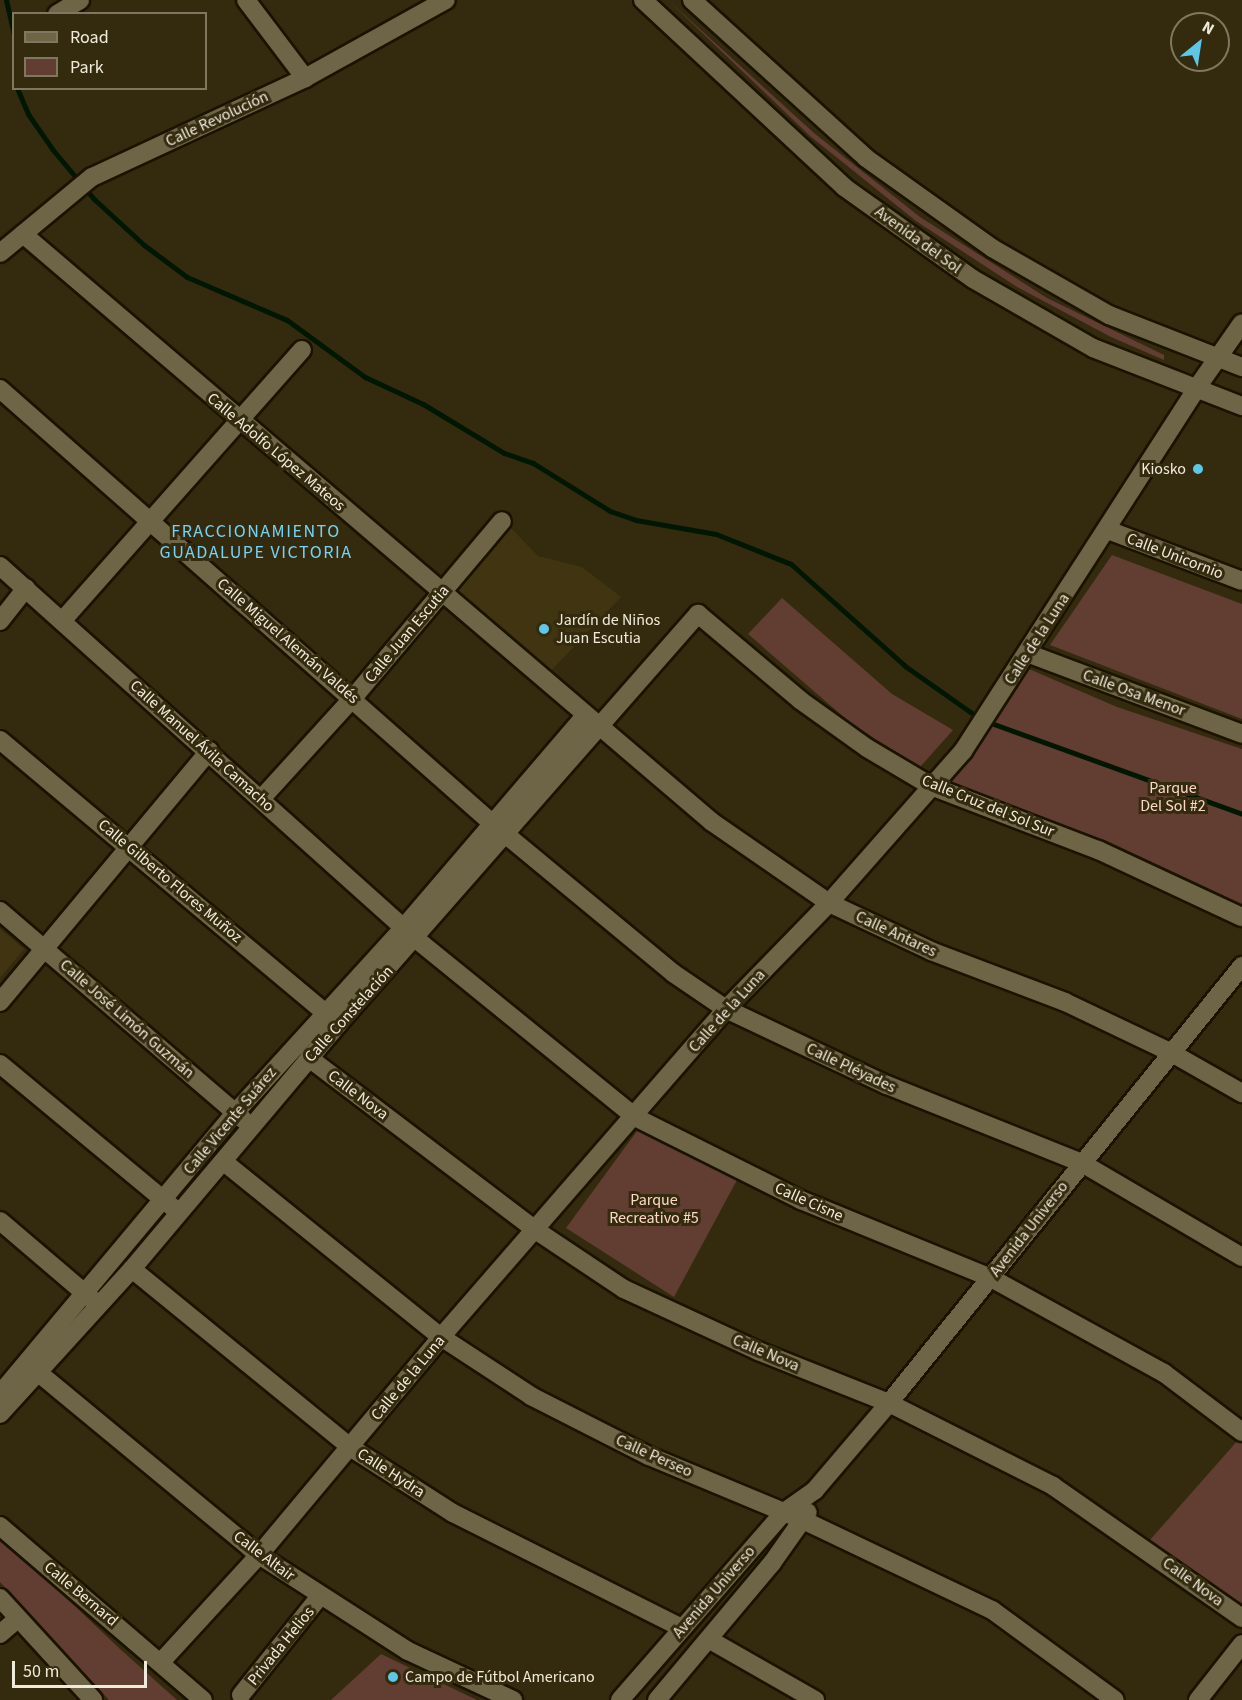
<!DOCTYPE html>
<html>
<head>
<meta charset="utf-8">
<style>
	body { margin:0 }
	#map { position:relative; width:1242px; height:1700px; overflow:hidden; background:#342b0f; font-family:"Source Sans 3",sans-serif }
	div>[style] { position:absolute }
	.built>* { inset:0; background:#403510 }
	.green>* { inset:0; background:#623d31 }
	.stream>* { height:5px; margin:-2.5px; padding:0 2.5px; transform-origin:2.5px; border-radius:2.5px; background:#021702 }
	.roads { filter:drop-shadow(2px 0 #1b1300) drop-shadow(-2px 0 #1b1300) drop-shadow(0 2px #1b1300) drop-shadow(0 -2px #1b1300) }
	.minor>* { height:18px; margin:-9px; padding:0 9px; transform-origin:9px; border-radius:9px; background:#6e6547 }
	.dots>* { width:16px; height:16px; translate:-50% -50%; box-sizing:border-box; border:3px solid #342b0f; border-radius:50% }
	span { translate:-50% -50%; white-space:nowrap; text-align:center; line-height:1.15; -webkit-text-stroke:6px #342b0f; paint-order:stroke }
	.street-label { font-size:16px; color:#f0eada }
	.poi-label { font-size:16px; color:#f0eada }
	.right { translate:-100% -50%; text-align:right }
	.left { translate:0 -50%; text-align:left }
	.park-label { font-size:16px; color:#fed7c9 }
	.neighbourhood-label { font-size:18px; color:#75d4f3; letter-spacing:1.5px }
	.legend { position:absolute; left:12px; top:12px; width:195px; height:78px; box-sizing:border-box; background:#342b0f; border:2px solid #7f7760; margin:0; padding:8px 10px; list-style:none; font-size:18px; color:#f0eada }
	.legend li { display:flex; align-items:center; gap:12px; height:30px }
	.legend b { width:30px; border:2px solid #7f7760 }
	.north { position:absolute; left:1170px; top:12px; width:60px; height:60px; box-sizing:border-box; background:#342b0f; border:2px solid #7f7760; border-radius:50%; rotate:30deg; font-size:16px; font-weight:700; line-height:24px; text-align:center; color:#f0eada }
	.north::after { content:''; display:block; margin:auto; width:21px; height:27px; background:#5dc7e8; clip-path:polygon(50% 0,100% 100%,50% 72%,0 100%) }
	.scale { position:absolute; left:12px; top:1661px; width:135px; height:27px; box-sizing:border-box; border:3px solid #f0eada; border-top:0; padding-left:8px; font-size:18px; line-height:21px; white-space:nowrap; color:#f0eada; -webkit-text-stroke:4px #342b0f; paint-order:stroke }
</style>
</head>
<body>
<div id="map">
	<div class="built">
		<i style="clip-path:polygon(510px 527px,538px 556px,582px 567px,621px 597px,548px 674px,457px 592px)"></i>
		<i style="clip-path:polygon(0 929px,24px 949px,0 978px)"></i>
	</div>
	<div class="green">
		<i style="clip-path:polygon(669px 1px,814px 133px,920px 217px,1047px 298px,1164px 355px,1164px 360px,1111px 337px,1017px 287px,916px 221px,810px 136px)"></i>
		<i style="clip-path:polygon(1112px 555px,1242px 604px,1242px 719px,1050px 645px)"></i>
		<i style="clip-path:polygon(782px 598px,892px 694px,953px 730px,920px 767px,853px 725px,748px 634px)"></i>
		<i style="clip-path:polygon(1029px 669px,1117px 707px,1242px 749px,1242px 904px,1107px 841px,950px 782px)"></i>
		<i style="clip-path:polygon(637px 1131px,737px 1180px,674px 1297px,566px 1228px)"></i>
		<i style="clip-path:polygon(1239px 1439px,1242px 1442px,1242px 1611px,1149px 1541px)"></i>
		<i style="clip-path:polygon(0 1535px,120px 1649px,177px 1700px,109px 1700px,0 1582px)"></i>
		<i style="clip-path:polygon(381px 1654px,477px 1700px,331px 1700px)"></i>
	</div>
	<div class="stream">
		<i style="left:6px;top:0;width:35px;rotate:77deg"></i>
		<i style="left:14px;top:55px;width:26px;rotate:90deg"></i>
		<i style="left:17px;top:88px;width:28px;rotate:67deg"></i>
		<i style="left:28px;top:114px;width:44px;rotate:55.2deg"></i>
		<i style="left:53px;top:150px;width:64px;rotate:50.1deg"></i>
		<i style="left:94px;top:199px;width:68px;rotate:42.6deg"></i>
		<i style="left:144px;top:245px;width:54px;rotate:36.7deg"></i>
		<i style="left:187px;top:277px;width:109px;rotate:23.3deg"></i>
		<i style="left:287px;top:320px;width:97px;rotate:36.2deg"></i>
		<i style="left:365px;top:377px;width:64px;rotate:25deg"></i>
		<i style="left:423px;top:404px;width:95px;rotate:31.2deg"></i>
		<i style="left:504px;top:453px;width:31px;rotate:19deg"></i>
		<i style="left:533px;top:463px;width:91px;rotate:31.9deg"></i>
		<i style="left:610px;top:511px;width:28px;rotate:19deg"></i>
		<i style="left:636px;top:520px;width:81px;rotate:9.9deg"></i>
		<i style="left:716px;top:534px;width:81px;rotate:21.8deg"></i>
		<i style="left:791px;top:564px;width:153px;rotate:41.8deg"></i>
		<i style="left:905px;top:666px;width:92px;rotate:35.2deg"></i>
		<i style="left:980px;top:719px;width:279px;rotate:19.9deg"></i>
	</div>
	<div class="roads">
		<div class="minor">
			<i style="left:246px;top:0;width:98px;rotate:52.9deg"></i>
			<i style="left:643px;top:0;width:275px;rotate:42.9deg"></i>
			<i style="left:844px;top:187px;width:158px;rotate:35.5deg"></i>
			<i style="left:973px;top:279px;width:138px;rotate:29.9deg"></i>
			<i style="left:1093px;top:348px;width:160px;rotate:21.3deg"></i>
			<i style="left:692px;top:0;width:235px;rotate:42.2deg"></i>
			<i style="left:866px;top:158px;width:155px;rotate:35.5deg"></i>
			<i style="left:992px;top:248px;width:135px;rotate:29.8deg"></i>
			<i style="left:1109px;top:315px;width:143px;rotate:21.4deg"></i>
			<i style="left:57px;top:14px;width:27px;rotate:-31deg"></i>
			<i style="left:23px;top:234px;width:906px;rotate:40.48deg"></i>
			<i style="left:712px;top:822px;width:142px;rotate:34.7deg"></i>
			<i style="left:829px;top:903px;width:113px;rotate:25.2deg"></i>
			<i style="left:931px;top:951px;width:143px;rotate:20.8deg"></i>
			<i style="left:1065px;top:1002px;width:116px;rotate:25.5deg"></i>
			<i style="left:1170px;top:1052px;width:83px;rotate:29.7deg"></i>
			<i style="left:0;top:253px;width:119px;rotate:-39.6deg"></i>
			<i style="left:92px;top:177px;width:235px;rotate:-24.9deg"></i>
			<i style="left:305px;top:78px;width:161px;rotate:-29deg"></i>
			<i style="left:0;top:389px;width:657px;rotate:41.42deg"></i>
			<i style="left:493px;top:824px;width:234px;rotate:39.6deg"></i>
			<i style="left:673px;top:973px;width:64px;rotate:34.2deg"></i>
			<i style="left:726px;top:1009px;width:178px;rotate:25.3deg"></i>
			<i style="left:887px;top:1085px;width:210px;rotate:21.8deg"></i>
			<i style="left:1082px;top:1163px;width:186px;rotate:30.4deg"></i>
			<i style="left:1108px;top:530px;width:143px;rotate:20.8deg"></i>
			<i style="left:0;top:566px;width:559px;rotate:41.88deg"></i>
			<i style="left:416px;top:939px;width:282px;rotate:39.1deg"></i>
			<i style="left:635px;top:1117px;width:186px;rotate:26.6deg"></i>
			<i style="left:801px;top:1200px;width:205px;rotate:22.3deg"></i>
			<i style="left:991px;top:1278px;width:197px;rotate:28.8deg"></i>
			<i style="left:1164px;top:1373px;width:98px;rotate:37.1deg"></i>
			<i style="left:0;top:621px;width:42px;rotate:-51.8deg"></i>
			<i style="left:62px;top:621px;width:362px;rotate:-48.5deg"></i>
			<i style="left:1027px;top:653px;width:230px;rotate:20.6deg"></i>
			<i style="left:0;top:740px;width:434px;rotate:40deg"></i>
			<i style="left:261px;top:799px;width:137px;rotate:-47.7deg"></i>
			<i style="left:353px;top:698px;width:231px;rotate:-49.9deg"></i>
			<i style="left:0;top:911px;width:320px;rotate:40.6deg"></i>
			<i style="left:0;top:1002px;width:327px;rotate:-50.2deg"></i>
			<i style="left:309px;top:1058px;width:283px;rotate:37.2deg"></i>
			<i style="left:534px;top:1229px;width:108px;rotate:33.7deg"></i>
			<i style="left:624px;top:1289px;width:148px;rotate:24.8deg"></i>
			<i style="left:758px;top:1351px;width:141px;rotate:21.7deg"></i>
			<i style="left:889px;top:1403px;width:184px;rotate:26.8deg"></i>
			<i style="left:1053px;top:1486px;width:231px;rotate:34.9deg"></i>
			<i style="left:0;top:1064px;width:224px;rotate:39.7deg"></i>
			<i style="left:224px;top:1162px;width:279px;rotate:38.9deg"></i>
			<i style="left:441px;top:1337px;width:108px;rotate:33.2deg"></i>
			<i style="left:531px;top:1396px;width:132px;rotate:27deg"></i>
			<i style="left:649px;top:1456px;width:169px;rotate:22.6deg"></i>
			<i style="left:805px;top:1521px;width:207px;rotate:25.5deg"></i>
			<i style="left:992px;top:1610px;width:152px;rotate:36.2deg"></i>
			<i style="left:0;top:1221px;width:123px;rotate:40.4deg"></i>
			<i style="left:132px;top:1269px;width:281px;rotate:39.2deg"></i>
			<i style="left:350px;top:1447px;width:122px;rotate:32.7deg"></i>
			<i style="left:453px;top:1513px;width:256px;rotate:26.7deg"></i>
			<i style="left:40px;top:1374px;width:284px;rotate:39.6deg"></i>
			<i style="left:259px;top:1555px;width:177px;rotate:32.8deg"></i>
			<i style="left:408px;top:1651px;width:116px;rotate:25deg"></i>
			<i style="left:0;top:1394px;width:366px;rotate:-50.1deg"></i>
			<i style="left:235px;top:1113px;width:251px;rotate:-47.7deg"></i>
			<i style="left:404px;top:927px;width:277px;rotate:-49.4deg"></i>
			<i style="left:0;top:1414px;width:196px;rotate:-47.7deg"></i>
			<i style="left:132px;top:1269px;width:320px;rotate:-49.9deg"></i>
			<i style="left:338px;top:1024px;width:546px;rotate:-48.72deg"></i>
			<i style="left:698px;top:614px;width:133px;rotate:40.1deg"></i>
			<i style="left:800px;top:700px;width:82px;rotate:35.6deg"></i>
			<i style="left:867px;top:748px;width:74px;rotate:30.7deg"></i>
			<i style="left:931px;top:786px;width:179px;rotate:21deg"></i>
			<i style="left:1098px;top:850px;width:159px;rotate:25deg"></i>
			<i style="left:0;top:1526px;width:267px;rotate:40.6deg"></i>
			<i style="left:0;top:1598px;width:138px;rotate:47.6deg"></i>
			<i style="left:0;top:1634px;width:23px;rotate:-41deg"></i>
			<i style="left:710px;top:1640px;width:121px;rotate:29.7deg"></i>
			<i style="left:161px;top:1662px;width:145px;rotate:-47.5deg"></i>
			<i style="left:259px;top:1555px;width:284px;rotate:-50.1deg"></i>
			<i style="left:441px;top:1337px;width:435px;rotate:-49deg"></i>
			<i style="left:726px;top:1009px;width:148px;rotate:-45.8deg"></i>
			<i style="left:829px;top:903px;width:203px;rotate:-48.6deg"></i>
			<i style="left:963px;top:751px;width:431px;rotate:-57.2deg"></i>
			<i style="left:1196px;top:389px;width:80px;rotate:-55.1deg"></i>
			<i style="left:241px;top:1695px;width:127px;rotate:-51.4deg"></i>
			<i style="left:620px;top:1700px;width:249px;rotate:-48.9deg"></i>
			<i style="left:784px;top:1512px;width:38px;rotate:-35deg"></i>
			<i style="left:815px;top:1490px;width:114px;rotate:-49.6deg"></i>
			<i style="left:889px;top:1403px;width:562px;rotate:-51.07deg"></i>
			<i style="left:657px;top:1700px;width:179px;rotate:-50deg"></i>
			<i style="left:772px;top:1563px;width:62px;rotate:-54.8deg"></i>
			<i style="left:1198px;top:1700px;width:71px;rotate:-51.8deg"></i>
		</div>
	</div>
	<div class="dots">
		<i style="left:1198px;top:469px;background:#5dc7e8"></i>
		<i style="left:544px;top:629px;background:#5dc7e8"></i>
		<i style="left:393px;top:1677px;background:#5dc7e8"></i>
	</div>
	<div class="street-label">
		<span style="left:217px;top:119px;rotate:-25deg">Calle Revolución</span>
		<span style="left:918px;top:240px;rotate:36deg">Avenida del Sol</span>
		<span style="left:276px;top:452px;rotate:40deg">Calle Adolfo López Mateos</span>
		<span style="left:1175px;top:556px;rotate:21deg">Calle Unicornio</span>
		<span style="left:407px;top:634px;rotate:-50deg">Calle Juan Escutia</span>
		<span style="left:1037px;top:639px;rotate:-57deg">Calle de la Luna</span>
		<span style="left:288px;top:641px;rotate:41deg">Calle Miguel Alemán Valdés</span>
		<span style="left:1134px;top:693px;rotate:20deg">Calle Osa Menor</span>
		<span style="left:202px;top:746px;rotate:42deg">Calle Manuel Ávila Camacho</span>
		<span style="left:988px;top:806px;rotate:22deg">Calle Cruz del Sol Sur</span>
		<span style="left:170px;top:881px;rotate:40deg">Calle Gilberto Flores Muñoz</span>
		<span style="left:896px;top:934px;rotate:25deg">Calle Antares</span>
		<span style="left:727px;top:1011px;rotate:-48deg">Calle de la Luna</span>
		<span style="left:349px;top:1014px;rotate:-48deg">Calle Constelación</span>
		<span style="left:127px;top:1019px;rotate:41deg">Calle José Limón Guzmán</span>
		<span style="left:851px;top:1068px;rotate:25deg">Calle Pléyades</span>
		<span style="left:358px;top:1095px;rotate:37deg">Calle Nova</span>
		<span style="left:230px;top:1121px;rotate:-50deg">Calle Vicente Suárez</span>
		<span style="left:809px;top:1202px;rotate:24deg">Calle Cisne</span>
		<span style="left:1029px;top:1229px;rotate:-52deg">Avenida Universo</span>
		<span style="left:766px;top:1353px;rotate:23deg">Calle Nova</span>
		<span style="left:408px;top:1378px;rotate:-50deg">Calle de la Luna</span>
		<span style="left:654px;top:1456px;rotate:24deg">Calle Perseo</span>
		<span style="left:391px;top:1473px;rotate:33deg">Calle Hydra</span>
		<span style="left:264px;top:1556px;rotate:37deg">Calle Altair</span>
		<span style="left:1193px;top:1582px;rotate:36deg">Calle Nova</span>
		<span style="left:714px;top:1592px;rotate:-49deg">Avenida Universo</span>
		<span style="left:81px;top:1594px;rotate:40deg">Calle Bernard</span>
		<span style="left:281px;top:1646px;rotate:-51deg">Privada Helios</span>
	</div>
	<div class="poi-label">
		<span class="right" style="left:1186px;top:469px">Kiosko</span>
		<span class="left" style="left:556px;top:629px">Jardín de Niños<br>Juan Escutia</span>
		<span class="left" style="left:405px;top:1677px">Campo de Fútbol Americano</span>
	</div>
	<div class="park-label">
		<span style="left:1173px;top:797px">Parque<br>Del Sol #2</span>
		<span style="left:654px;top:1209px">Parque<br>Recreativo #5</span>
	</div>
	<div class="neighbourhood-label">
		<span style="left:256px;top:543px">FRACCIONAMIENTO<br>GUADALUPE VICTORIA</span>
	</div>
	<ul class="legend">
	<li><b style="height:8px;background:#6e6547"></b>Road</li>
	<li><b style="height:16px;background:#623d31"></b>Park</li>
	</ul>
	<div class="north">N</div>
	<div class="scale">50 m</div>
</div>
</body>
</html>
